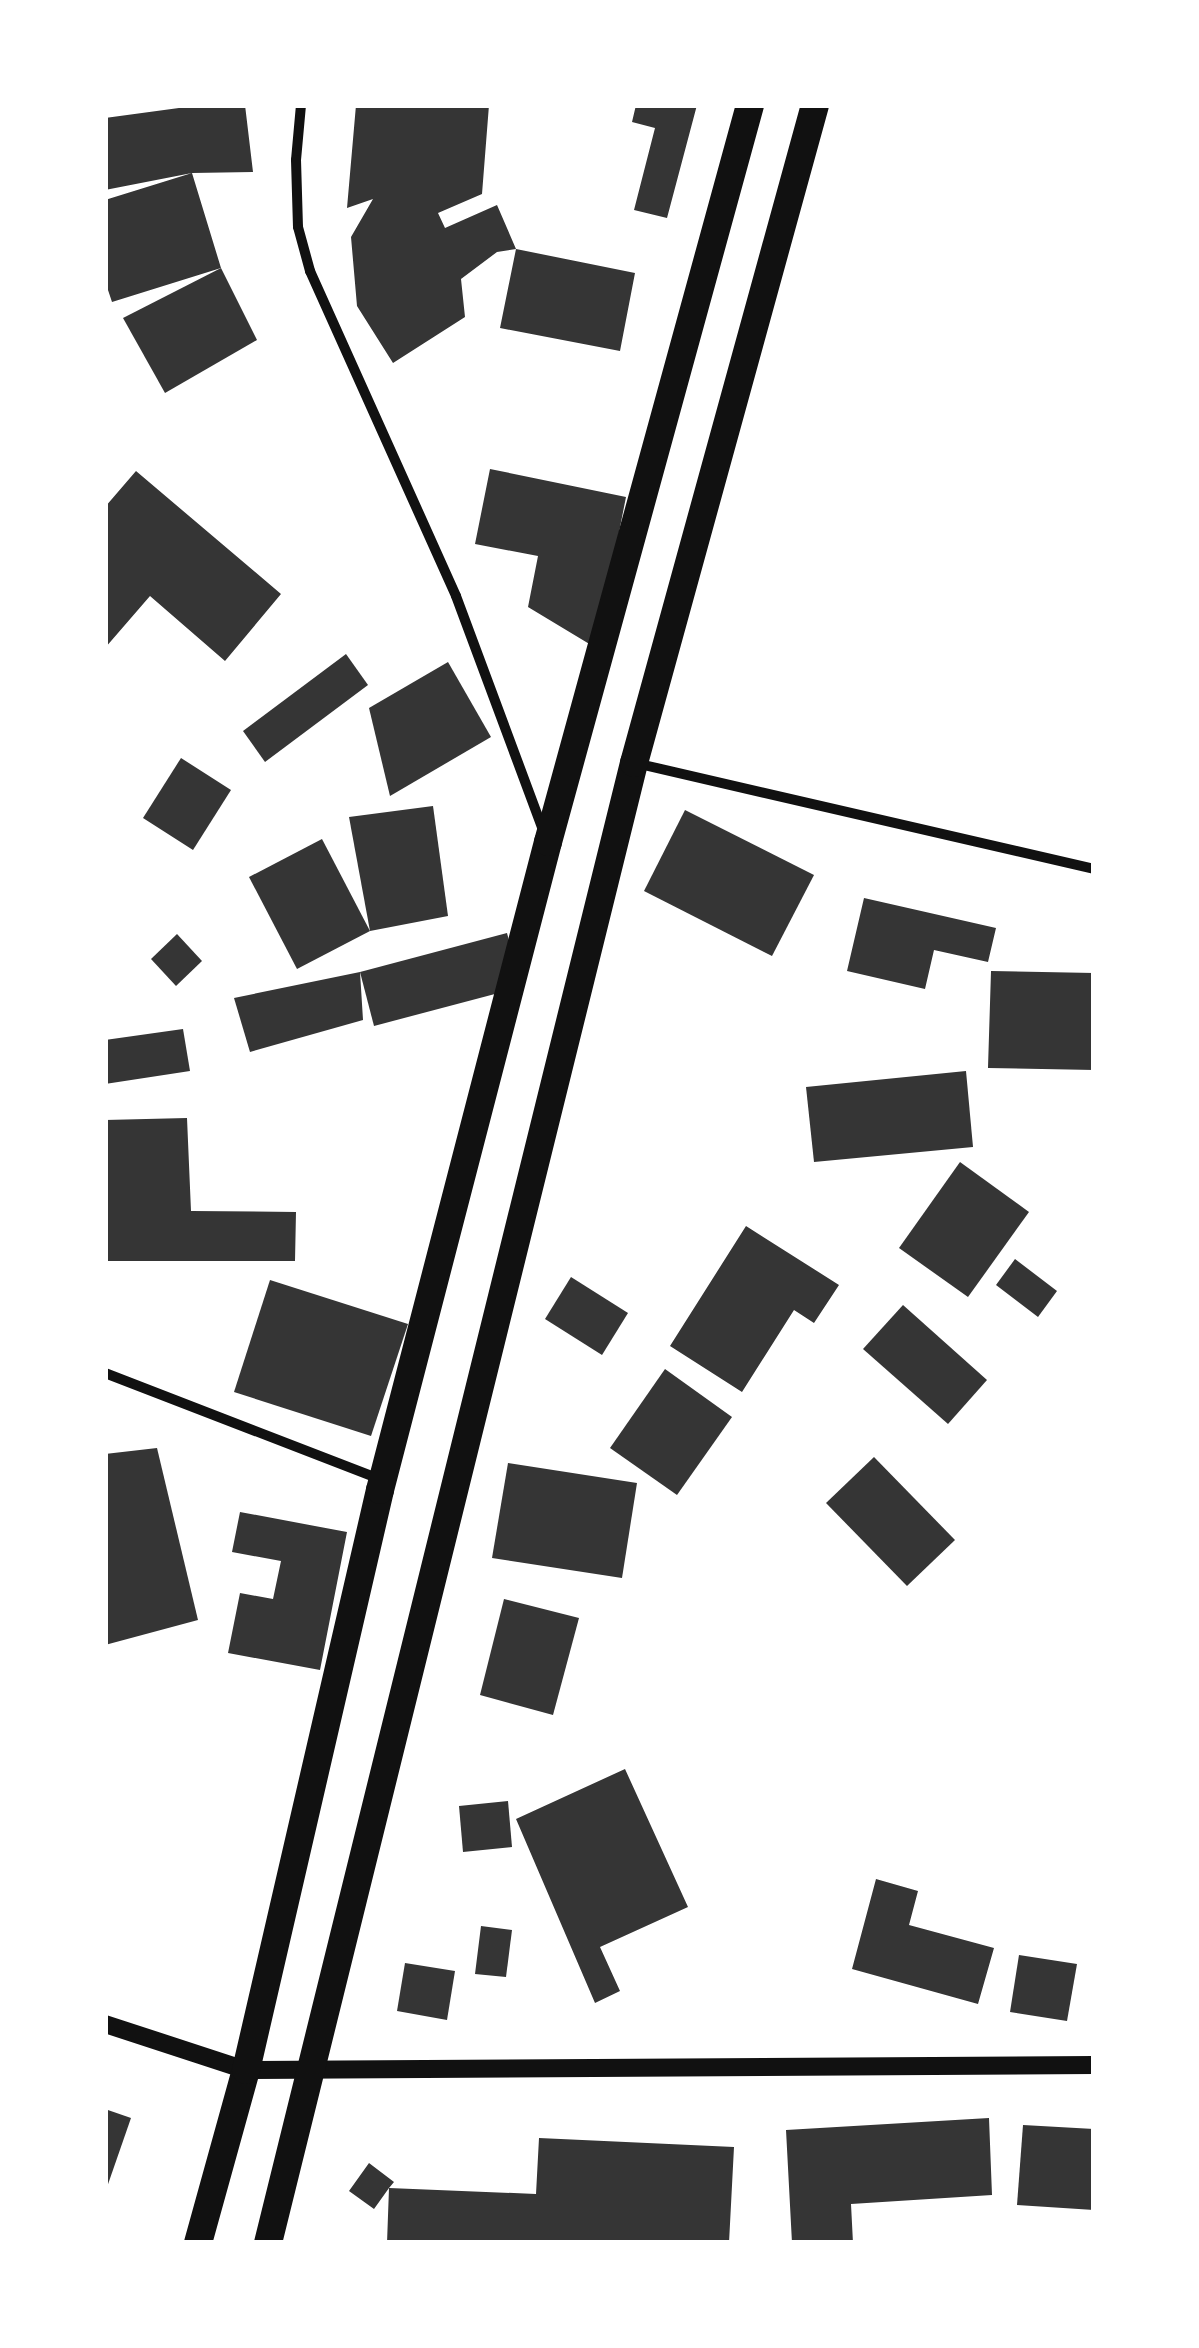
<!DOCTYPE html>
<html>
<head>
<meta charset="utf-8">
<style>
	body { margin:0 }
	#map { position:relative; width:1199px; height:2348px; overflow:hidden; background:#fff; font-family:Roboto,sans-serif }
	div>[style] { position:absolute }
	.building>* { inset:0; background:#353535 }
	.minor>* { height:10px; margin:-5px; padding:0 5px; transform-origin:5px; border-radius:5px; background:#111 }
	.tertiary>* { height:18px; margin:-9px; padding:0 9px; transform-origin:9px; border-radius:9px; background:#111 }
	.trunk>* { height:28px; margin:-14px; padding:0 14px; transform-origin:14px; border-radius:14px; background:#111 }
	span { translate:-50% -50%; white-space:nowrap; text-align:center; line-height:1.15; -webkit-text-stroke:8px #fff; paint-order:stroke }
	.frame { position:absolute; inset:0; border:108px solid #fff; pointer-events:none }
</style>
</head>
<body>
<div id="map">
	<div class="building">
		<i style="clip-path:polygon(201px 105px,245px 105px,253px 172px,192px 173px,221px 268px,112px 302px,105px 281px,105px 200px,192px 173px,105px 190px,105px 118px)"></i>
		<i style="clip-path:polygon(356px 105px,489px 105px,482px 194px,438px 213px,445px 228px,497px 205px,516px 249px,635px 273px,620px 351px,500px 328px,516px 249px,497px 252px,461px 279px,465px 317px,393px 363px,357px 306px,351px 237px,373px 199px,347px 208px)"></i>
		<i style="clip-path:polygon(636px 105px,697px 105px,667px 218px,634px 210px,655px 128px,632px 122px)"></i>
		<i style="clip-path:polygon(221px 268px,257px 340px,165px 393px,123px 318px)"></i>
		<i style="clip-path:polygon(490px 469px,626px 497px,596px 648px,528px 607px,538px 556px,475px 544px)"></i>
		<i style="clip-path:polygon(136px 471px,281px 594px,225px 661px,150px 596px,105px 648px,105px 507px)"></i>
		<i style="clip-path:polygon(346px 654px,368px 685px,265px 762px,243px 731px)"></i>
		<i style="clip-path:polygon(448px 662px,491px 737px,390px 796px,369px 708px)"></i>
		<i style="clip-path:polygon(181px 758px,231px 790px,193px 850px,143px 818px)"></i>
		<i style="clip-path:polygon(433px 806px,448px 916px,370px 931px,349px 817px)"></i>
		<i style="clip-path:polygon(685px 810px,814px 875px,772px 956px,644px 891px)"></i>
		<i style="clip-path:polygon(322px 839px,370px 931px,297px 969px,249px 877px)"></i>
		<i style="clip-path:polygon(864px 898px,996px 928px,988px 962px,934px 950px,925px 989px,847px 971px)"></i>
		<i style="clip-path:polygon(507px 933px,521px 987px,374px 1026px,360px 972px)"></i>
		<i style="clip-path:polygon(177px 934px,202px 961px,176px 986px,151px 959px)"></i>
		<i style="clip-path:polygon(991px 971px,1094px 973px,1094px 1070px,988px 1068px)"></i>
		<i style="clip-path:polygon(360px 972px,363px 1020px,250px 1052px,234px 998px)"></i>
		<i style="clip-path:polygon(183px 1029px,190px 1071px,105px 1084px,105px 1040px)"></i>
		<i style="clip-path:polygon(966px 1071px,973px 1147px,814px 1162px,806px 1087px)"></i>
		<i style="clip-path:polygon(187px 1118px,191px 1211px,296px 1212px,295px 1261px,105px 1261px,105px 1120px)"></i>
		<i style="clip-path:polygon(960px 1162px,1029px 1212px,968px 1297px,899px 1248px)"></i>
		<i style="clip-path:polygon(746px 1226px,839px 1285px,814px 1323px,794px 1310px,742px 1392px,670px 1346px)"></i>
		<i style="clip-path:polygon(1015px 1259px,1057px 1291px,1038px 1317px,996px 1285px)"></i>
		<i style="clip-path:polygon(571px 1277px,628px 1313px,602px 1355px,545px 1319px)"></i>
		<i style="clip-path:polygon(270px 1280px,408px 1324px,371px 1436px,234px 1392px)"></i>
		<i style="clip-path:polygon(903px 1305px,987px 1380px,948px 1424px,863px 1349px)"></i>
		<i style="clip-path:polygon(665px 1369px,732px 1417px,677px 1495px,610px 1448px)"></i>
		<i style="clip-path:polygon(157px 1448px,198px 1620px,105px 1645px,105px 1454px)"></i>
		<i style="clip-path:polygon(874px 1457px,955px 1540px,907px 1586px,826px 1503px)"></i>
		<i style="clip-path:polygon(508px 1463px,637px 1483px,622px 1578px,492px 1558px)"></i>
		<i style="clip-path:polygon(240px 1512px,347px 1532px,320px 1670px,228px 1653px,240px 1593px,273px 1599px,281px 1561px,232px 1552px)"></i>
		<i style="clip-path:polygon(504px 1599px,579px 1618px,553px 1715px,480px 1695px)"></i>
		<i style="clip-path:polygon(625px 1769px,688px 1907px,600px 1947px,620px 1991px,595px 2003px,516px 1819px)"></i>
		<i style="clip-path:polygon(508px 1801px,512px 1847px,463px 1852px,459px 1806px)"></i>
		<i style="clip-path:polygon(876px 1879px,918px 1891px,909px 1925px,994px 1948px,978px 2004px,852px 1969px)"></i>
		<i style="clip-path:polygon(481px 1926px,512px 1930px,506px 1977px,475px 1974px)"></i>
		<i style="clip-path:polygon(1019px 1955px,1077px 1964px,1067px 2021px,1010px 2012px)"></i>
		<i style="clip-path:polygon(405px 1963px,455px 1971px,447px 2020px,397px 2011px)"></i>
		<i style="clip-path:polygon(105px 2109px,131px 2118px,106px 2190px,105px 2190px)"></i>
		<i style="clip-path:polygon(989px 2118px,992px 2195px,851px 2204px,853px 2243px,792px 2243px,786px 2130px)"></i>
		<i style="clip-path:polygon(1023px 2125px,1094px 2129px,1094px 2210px,1017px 2205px)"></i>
		<i style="clip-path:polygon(539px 2138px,734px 2147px,729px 2243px,387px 2243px,389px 2188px,374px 2209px,349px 2191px,369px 2163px,394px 2182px,389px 2188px,536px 2194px)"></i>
	</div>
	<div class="minor">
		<i style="left:301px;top:105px;width:55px;rotate:95.2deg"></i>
		<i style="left:296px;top:160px;width:67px;rotate:88.3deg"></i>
		<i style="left:298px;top:227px;width:46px;rotate:74.7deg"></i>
		<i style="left:310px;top:271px;width:356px;rotate:65.8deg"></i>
		<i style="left:456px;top:596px;width:252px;rotate:69.6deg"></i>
		<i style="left:635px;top:763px;width:471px;rotate:13deg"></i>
		<i style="left:105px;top:1373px;width:294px;rotate:21.1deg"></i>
	</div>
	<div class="tertiary">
		<i style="left:105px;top:2024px;width:148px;rotate:18.1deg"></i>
		<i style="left:246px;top:2070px;width:848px;rotate:-0.34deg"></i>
	</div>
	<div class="trunk">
		<i style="left:198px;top:2243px;width:180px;rotate:-74.5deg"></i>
		<i style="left:246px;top:2070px;width:595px;rotate:-76.99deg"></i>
		<i style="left:380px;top:1490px;width:669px;rotate:-75.47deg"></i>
		<i style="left:548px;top:842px;width:764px;rotate:-74.67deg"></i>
		<i style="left:268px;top:2243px;width:1525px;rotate:-76.11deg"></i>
		<i style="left:634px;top:763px;width:682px;rotate:-74.62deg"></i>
	</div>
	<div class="frame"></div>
</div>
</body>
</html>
